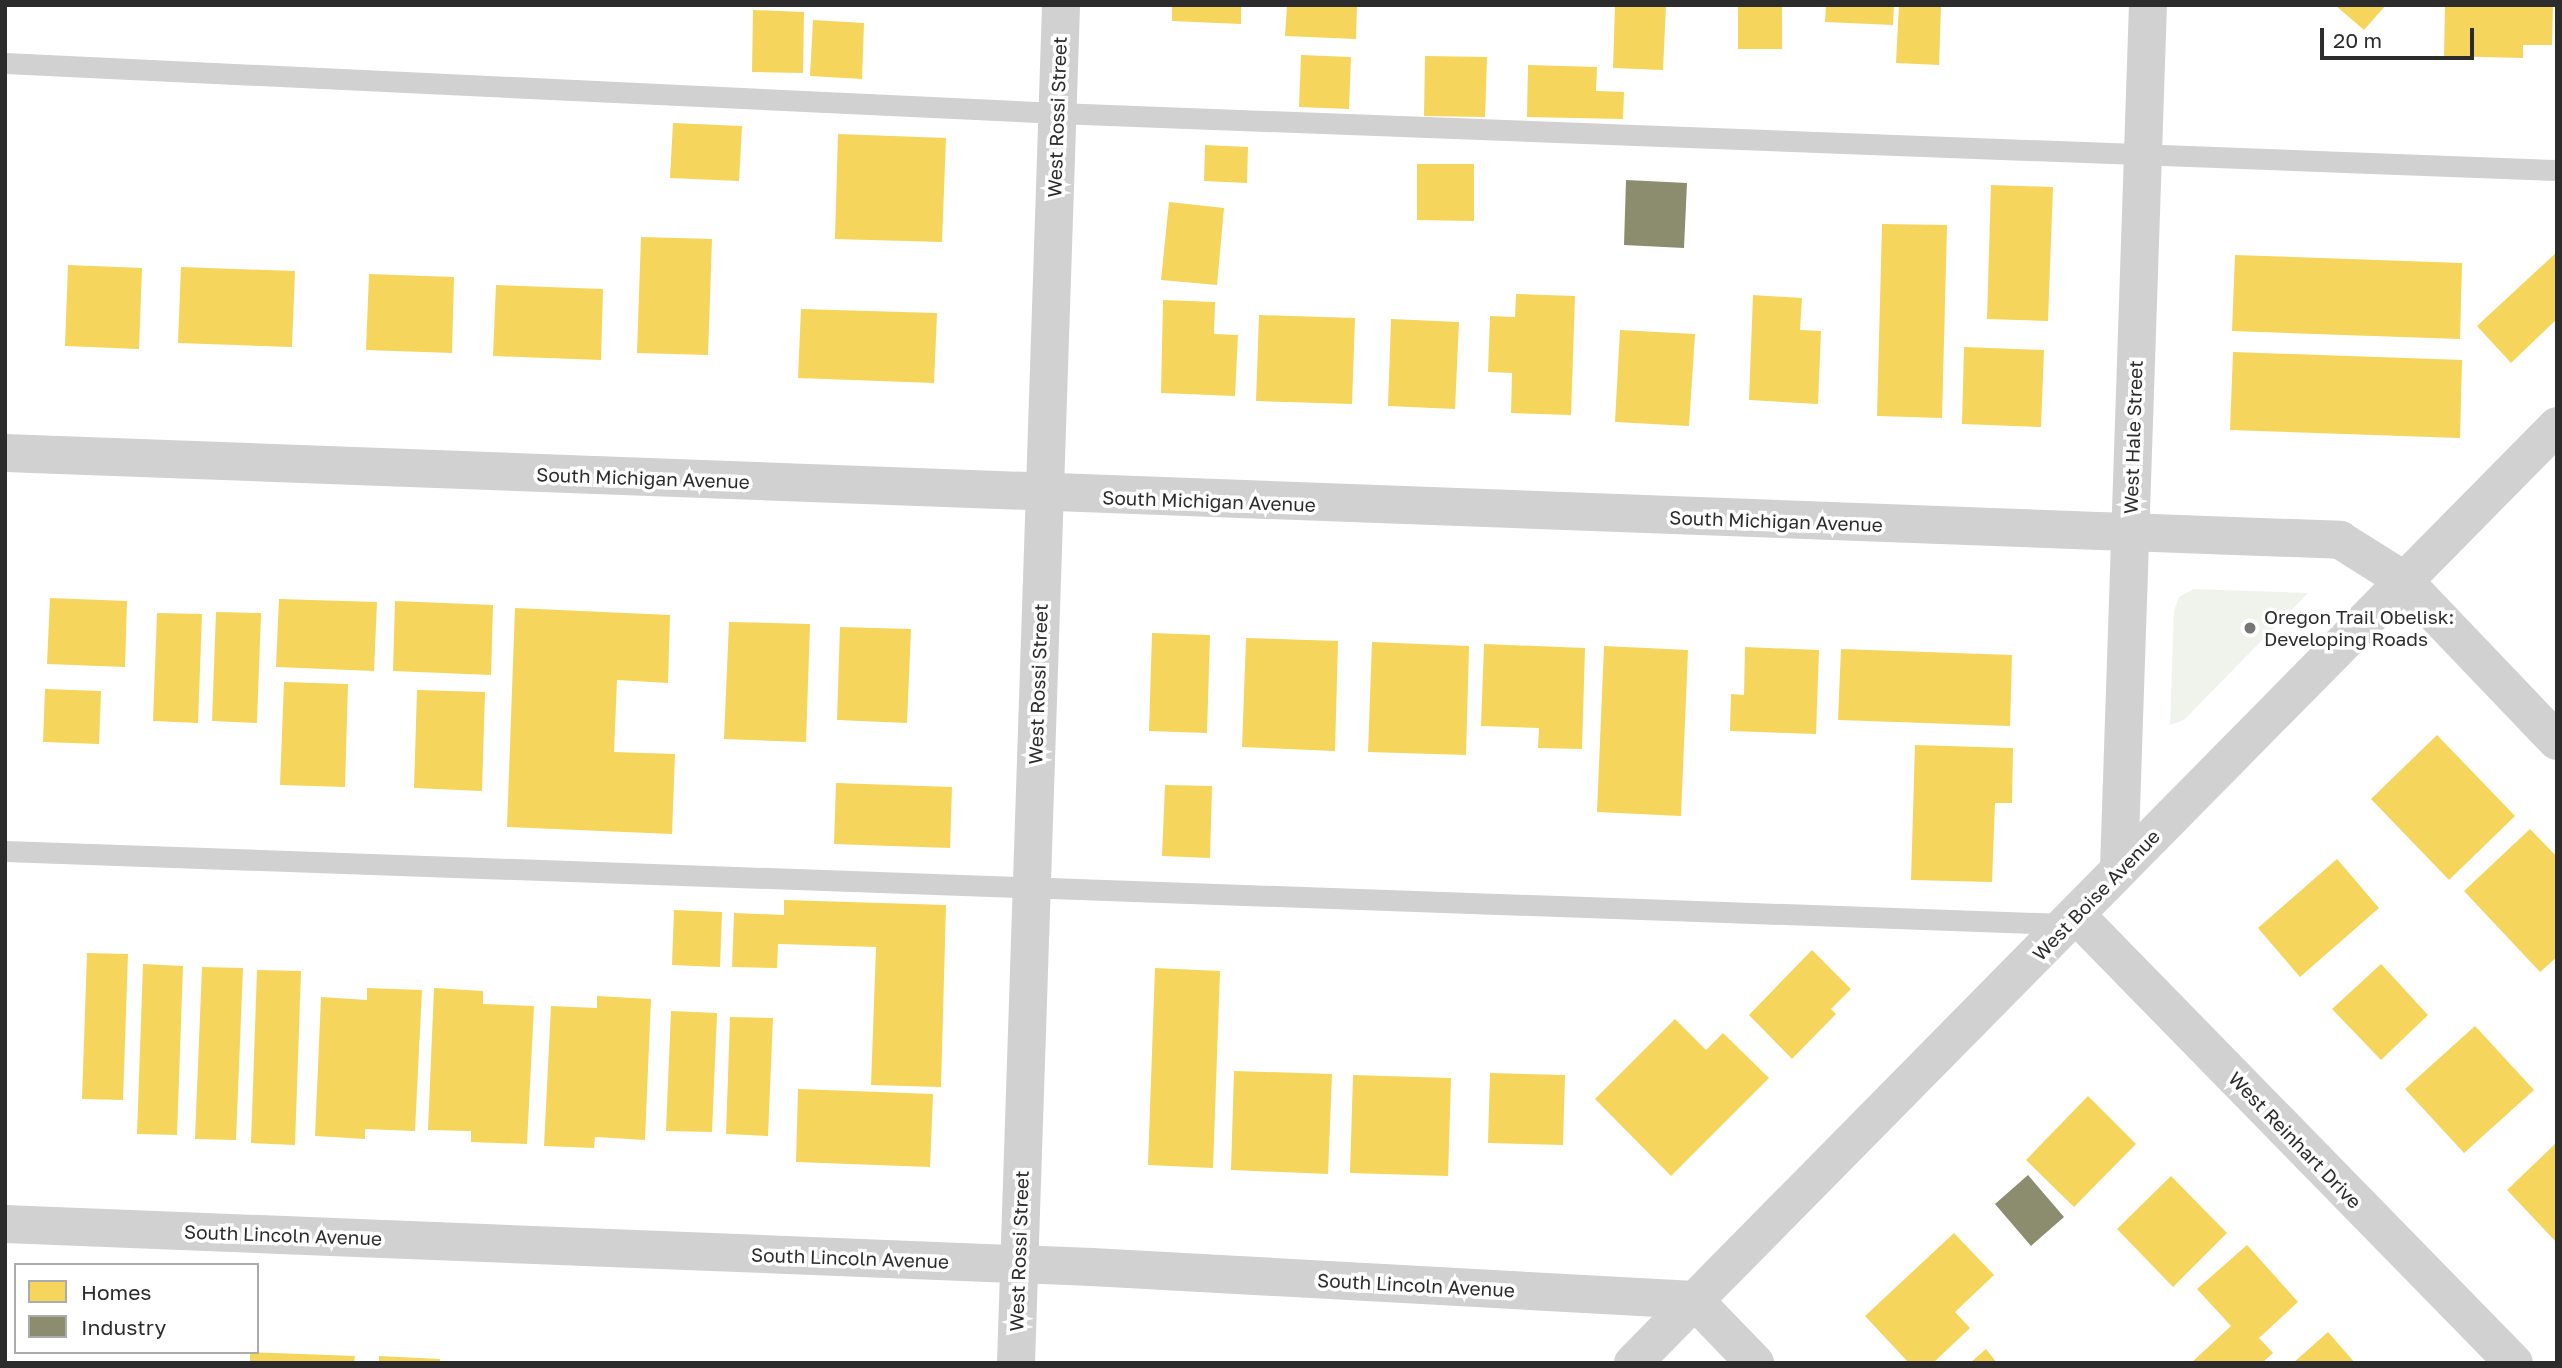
<!DOCTYPE html>
<html>
<head>
<meta charset="utf-8">
<style>
	body { margin:0 }
	#map { position:relative; width:2562px; height:1368px; overflow:hidden; background:#fff; font-family:"Golos Text",sans-serif }
	div>[style] { position:absolute }
	.green>* { inset:0; background:#eff3eb }
	.homes>* { inset:0; background:#f6d55c }
	.industry>* { inset:0; background:#8c8c6e }
	.service>* { height:21px; margin:-10.5px; padding:0 10.5px; transform-origin:10.5px; border-radius:10.5px; background:#d1d1d1 }
	.minor>* { height:38px; margin:-19px; padding:0 19px; transform-origin:19px; border-radius:19px; background:#d1d1d1 }
	.tertiary>* { height:38px; margin:-19px; padding:0 19px; transform-origin:19px; border-radius:19px; background:#d1d1d1 }
	.dots>* { width:19px; height:19px; translate:-50% -50%; box-sizing:border-box; border:4px solid #fff; border-radius:50% }
	span { translate:-50% -50%; white-space:nowrap; text-align:center; line-height:1.15; -webkit-text-stroke:7px #fff; paint-order:stroke }
	.street-label { font-size:19px; color:#2c2c2c }
	.poi-label { font-size:19px; color:#2c2c2c }
	.left { translate:0 -50%; text-align:left }
	.frame { position:absolute; inset:0; border:7px solid #2c2c2c; pointer-events:none }
	.legend { position:absolute; left:14px; top:1263px; width:245px; height:91px; box-sizing:border-box; background:#fff; border:2px solid #ababab; margin:0; padding:9px 12px; list-style:none; font-size:21px; color:#2c2c2c }
	.legend li { display:flex; align-items:center; gap:14px; height:35px }
	.legend b { width:35px; border:2px solid #ababab }
	.scale { position:absolute; left:2320px; top:28px; width:154px; height:32px; box-sizing:border-box; border:4px solid #2c2c2c; border-top:0; padding-left:9px; font-size:21px; line-height:24px; white-space:nowrap; color:#2c2c2c; -webkit-text-stroke:5px #fff; paint-order:stroke }
</style>
</head>
<body>
<div id="map">
	<div class="green">
		<i style="clip-path:polygon(2194px 589px,2308px 593px,2184px 720px,2170px 725px,2174px 611px,2179px 597px)"></i>
	</div>
	<div class="homes">
		<i style="clip-path:polygon(1172px 5px,1241px 5px,1241px 24px,1172px 21px)"></i>
		<i style="clip-path:polygon(1287px 5px,1357px 5px,1356px 39px,1285px 36px)"></i>
		<i style="clip-path:polygon(1615px 5px,1666px 5px,1663px 70px,1613px 68px)"></i>
		<i style="clip-path:polygon(1738px 5px,1782px 5px,1782px 49px,1738px 49px)"></i>
		<i style="clip-path:polygon(1826px 5px,1894px 5px,1893px 25px,1825px 22px)"></i>
		<i style="clip-path:polygon(1899px 5px,1941px 5px,1939px 65px,1896px 63px)"></i>
		<i style="clip-path:polygon(2335px 5px,2386px 5px,2364px 30px)"></i>
		<i style="clip-path:polygon(2445px 5px,2553px 5px,2552px 45px,2523px 45px,2523px 58px,2444px 56px)"></i>
		<i style="clip-path:polygon(753px 10px,804px 12px,803px 73px,752px 72px)"></i>
		<i style="clip-path:polygon(813px 20px,864px 23px,862px 79px,810px 76px)"></i>
		<i style="clip-path:polygon(1301px 55px,1351px 57px,1349px 109px,1299px 107px)"></i>
		<i style="clip-path:polygon(1425px 56px,1487px 57px,1485px 117px,1424px 116px)"></i>
		<i style="clip-path:polygon(1528px 65px,1597px 67px,1596px 91px,1624px 92px,1623px 119px,1527px 117px)"></i>
		<i style="clip-path:polygon(673px 123px,742px 126px,739px 181px,670px 178px)"></i>
		<i style="clip-path:polygon(838px 134px,946px 138px,942px 242px,835px 239px)"></i>
		<i style="clip-path:polygon(1205px 145px,1248px 147px,1247px 183px,1204px 181px)"></i>
		<i style="clip-path:polygon(1417px 164px,1474px 164px,1474px 221px,1417px 220px)"></i>
		<i style="clip-path:polygon(1991px 185px,2053px 187px,2048px 321px,1987px 319px)"></i>
		<i style="clip-path:polygon(1169px 202px,1224px 208px,1217px 285px,1161px 280px)"></i>
		<i style="clip-path:polygon(1882px 224px,1947px 225px,1942px 418px,1877px 416px)"></i>
		<i style="clip-path:polygon(641px 237px,712px 239px,708px 355px,637px 353px)"></i>
		<i style="clip-path:polygon(2557px 252px,2557px 319px,2511px 363px,2477px 326px)"></i>
		<i style="clip-path:polygon(2235px 255px,2462px 263px,2460px 339px,2232px 331px)"></i>
		<i style="clip-path:polygon(68px 265px,142px 268px,139px 349px,65px 346px)"></i>
		<i style="clip-path:polygon(181px 267px,295px 271px,292px 347px,178px 343px)"></i>
		<i style="clip-path:polygon(369px 274px,454px 277px,452px 353px,366px 350px)"></i>
		<i style="clip-path:polygon(496px 285px,603px 289px,601px 360px,493px 356px)"></i>
		<i style="clip-path:polygon(1516px 294px,1575px 296px,1571px 415px,1511px 413px,1512px 373px,1488px 372px,1490px 316px,1515px 317px)"></i>
		<i style="clip-path:polygon(1753px 295px,1802px 298px,1800px 330px,1821px 331px,1818px 404px,1749px 400px)"></i>
		<i style="clip-path:polygon(1163px 300px,1215px 302px,1214px 334px,1238px 335px,1235px 396px,1161px 393px)"></i>
		<i style="clip-path:polygon(801px 309px,937px 313px,934px 383px,798px 378px)"></i>
		<i style="clip-path:polygon(1259px 315px,1355px 318px,1352px 404px,1256px 401px)"></i>
		<i style="clip-path:polygon(1391px 319px,1459px 322px,1455px 409px,1388px 406px)"></i>
		<i style="clip-path:polygon(1620px 330px,1695px 334px,1689px 426px,1615px 422px)"></i>
		<i style="clip-path:polygon(1964px 347px,2044px 350px,2041px 427px,1962px 424px)"></i>
		<i style="clip-path:polygon(2233px 352px,2462px 360px,2460px 438px,2230px 430px)"></i>
		<i style="clip-path:polygon(50px 598px,127px 601px,125px 667px,47px 664px)"></i>
		<i style="clip-path:polygon(279px 599px,377px 602px,374px 671px,276px 667px)"></i>
		<i style="clip-path:polygon(395px 601px,493px 605px,491px 675px,393px 671px)"></i>
		<i style="clip-path:polygon(515px 608px,670px 615px,668px 683px,617px 680px,614px 752px,675px 754px,672px 834px,507px 827px)"></i>
		<i style="clip-path:polygon(216px 612px,261px 613px,257px 723px,212px 721px)"></i>
		<i style="clip-path:polygon(157px 613px,202px 614px,198px 723px,153px 721px)"></i>
		<i style="clip-path:polygon(729px 622px,810px 624px,806px 742px,724px 739px)"></i>
		<i style="clip-path:polygon(840px 627px,911px 629px,907px 723px,837px 720px)"></i>
		<i style="clip-path:polygon(1152px 633px,1210px 635px,1207px 733px,1149px 731px)"></i>
		<i style="clip-path:polygon(1246px 638px,1338px 641px,1335px 751px,1242px 747px)"></i>
		<i style="clip-path:polygon(1372px 642px,1469px 646px,1466px 755px,1368px 752px)"></i>
		<i style="clip-path:polygon(1484px 644px,1585px 648px,1582px 749px,1538px 748px,1539px 728px,1481px 726px)"></i>
		<i style="clip-path:polygon(1604px 646px,1688px 650px,1681px 816px,1597px 812px)"></i>
		<i style="clip-path:polygon(1745px 647px,1819px 650px,1816px 734px,1730px 731px,1731px 694px,1744px 695px)"></i>
		<i style="clip-path:polygon(1841px 649px,2012px 655px,2010px 726px,1838px 720px)"></i>
		<i style="clip-path:polygon(284px 682px,348px 684px,345px 787px,280px 785px)"></i>
		<i style="clip-path:polygon(45px 689px,101px 691px,99px 744px,43px 742px)"></i>
		<i style="clip-path:polygon(417px 690px,485px 692px,482px 791px,414px 788px)"></i>
		<i style="clip-path:polygon(2437px 735px,2515px 816px,2449px 880px,2371px 799px)"></i>
		<i style="clip-path:polygon(1915px 745px,2013px 748px,2012px 803px,1995px 803px,1992px 882px,1911px 880px)"></i>
		<i style="clip-path:polygon(836px 783px,952px 787px,950px 848px,834px 844px)"></i>
		<i style="clip-path:polygon(1165px 785px,1212px 786px,1210px 858px,1162px 856px)"></i>
		<i style="clip-path:polygon(2530px 829px,2557px 857px,2557px 957px,2540px 972px,2464px 891px)"></i>
		<i style="clip-path:polygon(2337px 859px,2379px 908px,2300px 977px,2258px 928px)"></i>
		<i style="clip-path:polygon(784px 900px,946px 905px,941px 1087px,871px 1085px,876px 947px,778px 944px,777px 968px,732px 967px,734px 913px,784px 915px)"></i>
		<i style="clip-path:polygon(674px 910px,722px 912px,720px 967px,672px 965px)"></i>
		<i style="clip-path:polygon(1812px 950px,1851px 989px,1831px 1009px,1836px 1014px,1792px 1059px,1749px 1015px)"></i>
		<i style="clip-path:polygon(87px 953px,128px 954px,123px 1100px,82px 1099px)"></i>
		<i style="clip-path:polygon(143px 964px,183px 966px,177px 1135px,137px 1134px)"></i>
		<i style="clip-path:polygon(2381px 964px,2428px 1015px,2381px 1060px,2332px 1009px)"></i>
		<i style="clip-path:polygon(202px 967px,243px 968px,236px 1140px,195px 1139px)"></i>
		<i style="clip-path:polygon(1155px 968px,1220px 971px,1213px 1168px,1148px 1165px)"></i>
		<i style="clip-path:polygon(257px 970px,301px 971px,295px 1145px,251px 1143px)"></i>
		<i style="clip-path:polygon(367px 988px,422px 990px,415px 1131px,365px 1129px,365px 1139px,315px 1136px,321px 997px,367px 1000px)"></i>
		<i style="clip-path:polygon(434px 988px,483px 991px,483px 1004px,534px 1006px,527px 1144px,471px 1142px,471px 1131px,428px 1130px)"></i>
		<i style="clip-path:polygon(597px 996px,651px 999px,645px 1140px,595px 1137px,594px 1148px,544px 1146px,551px 1006px,597px 1008px)"></i>
		<i style="clip-path:polygon(671px 1011px,717px 1013px,712px 1132px,666px 1131px)"></i>
		<i style="clip-path:polygon(730px 1017px,773px 1018px,768px 1136px,726px 1134px)"></i>
		<i style="clip-path:polygon(1675px 1019px,1706px 1050px,1723px 1033px,1769px 1078px,1671px 1176px,1595px 1099px)"></i>
		<i style="clip-path:polygon(2475px 1026px,2534px 1090px,2464px 1153px,2405px 1089px)"></i>
		<i style="clip-path:polygon(1234px 1071px,1332px 1074px,1328px 1174px,1231px 1170px)"></i>
		<i style="clip-path:polygon(1490px 1073px,1565px 1075px,1563px 1145px,1488px 1143px)"></i>
		<i style="clip-path:polygon(1353px 1075px,1451px 1078px,1448px 1176px,1350px 1173px)"></i>
		<i style="clip-path:polygon(798px 1089px,933px 1094px,930px 1167px,796px 1162px)"></i>
		<i style="clip-path:polygon(2088px 1096px,2136px 1144px,2074px 1207px,2026px 1160px)"></i>
		<i style="clip-path:polygon(2555px 1144px,2557px 1146px,2557px 1243px,2507px 1190px)"></i>
		<i style="clip-path:polygon(2171px 1176px,2227px 1233px,2173px 1287px,2117px 1229px)"></i>
		<i style="clip-path:polygon(1954px 1233px,1994px 1275px,1955px 1312px,1970px 1328px,1933px 1363px,1909px 1363px,1865px 1316px)"></i>
		<i style="clip-path:polygon(2247px 1245px,2298px 1302px,2259px 1338px,2273px 1353px,2262px 1363px,2191px 1363px,2231px 1326px,2197px 1289px)"></i>
		<i style="clip-path:polygon(2328px 1332px,2355px 1363px,2293px 1363px)"></i>
		<i style="clip-path:polygon(1986px 1349px,1997px 1363px,1970px 1363px)"></i>
		<i style="clip-path:polygon(250px 1352px,355px 1356px,354px 1363px,250px 1363px)"></i>
		<i style="clip-path:polygon(379px 1356px,440px 1359px,440px 1363px,379px 1363px)"></i>
	</div>
	<div class="industry">
		<i style="clip-path:polygon(1626px 180px,1687px 183px,1684px 248px,1624px 245px)"></i>
		<i style="clip-path:polygon(2028px 1175px,2064px 1217px,2031px 1246px,1995px 1204px)"></i>
	</div>
	<div class="service">
		<i style="left:5px;top:63px;width:1053px;rotate:2.72deg"></i>
		<i style="left:1057px;top:113px;width:1501px;rotate:2.18deg"></i>
		<i style="left:5px;top:851px;width:2063px;rotate:2.03deg"></i>
	</div>
	<div class="minor">
		<i style="left:5px;top:453px;width:2337px;rotate:2.13deg"></i>
		<i style="left:2340px;top:540px;width:73px;rotate:32.2deg"></i>
		<i style="left:2402px;top:579px;width:224px;rotate:46.3deg"></i>
		<i style="left:2119px;top:869px;width:864px;rotate:-88.08deg"></i>
		<i style="left:2077px;top:916px;width:625px;rotate:45.65deg"></i>
		<i style="left:5px;top:1224px;width:1088px;rotate:2.27deg"></i>
		<i style="left:1092px;top:1267px;width:603px;rotate:3.14deg"></i>
		<i style="left:1694px;top:1300px;width:88px;rotate:45.9deg"></i>
		<i style="left:1016px;top:1363px;width:1359px;rotate:-88.1deg"></i>
	</div>
	<div class="tertiary">
		<i style="left:1633px;top:1363px;width:1316px;rotate:-45.4deg"></i>
	</div>
	<div class="dots">
		<i style="left:2250px;top:628px;background:#767676"></i>
	</div>
	<div class="street-label">
		<span style="left:1057px;top:117px;rotate:-88deg">West Rossi Street</span>
		<span style="left:2133px;top:437px;rotate:-88deg">West Hale Street</span>
		<span style="left:643px;top:478px;rotate:2deg">South Michigan Avenue</span>
		<span style="left:1209px;top:501px;rotate:2deg">South Michigan Avenue</span>
		<span style="left:1776px;top:521px;rotate:2deg">South Michigan Avenue</span>
		<span style="left:1038px;top:684px;rotate:-88deg">West Rossi Street</span>
		<span style="left:2096px;top:895px;rotate:-46deg">West Boise Avenue</span>
		<span style="left:2295px;top:1140px;rotate:46deg">West Reinhart Drive</span>
		<span style="left:283px;top:1235px;rotate:2deg">South Lincoln Avenue</span>
		<span style="left:1019px;top:1251px;rotate:-88deg">West Rossi Street</span>
		<span style="left:850px;top:1258px;rotate:2deg">South Lincoln Avenue</span>
		<span style="left:1416px;top:1285px;rotate:3deg">South Lincoln Avenue</span>
	</div>
	<div class="poi-label">
		<span class="left" style="left:2264px;top:628px">Oregon Trail Obelisk:<br>Developing Roads</span>
	</div>
	<div class="frame"></div>
	<ul class="legend">
	<li><b style="height:19px;background:#f6d55c"></b>Homes</li>
	<li><b style="height:19px;background:#8c8c6e"></b>Industry</li>
	</ul>
	<div class="scale">20 m</div>
</div>
</body>
</html>
